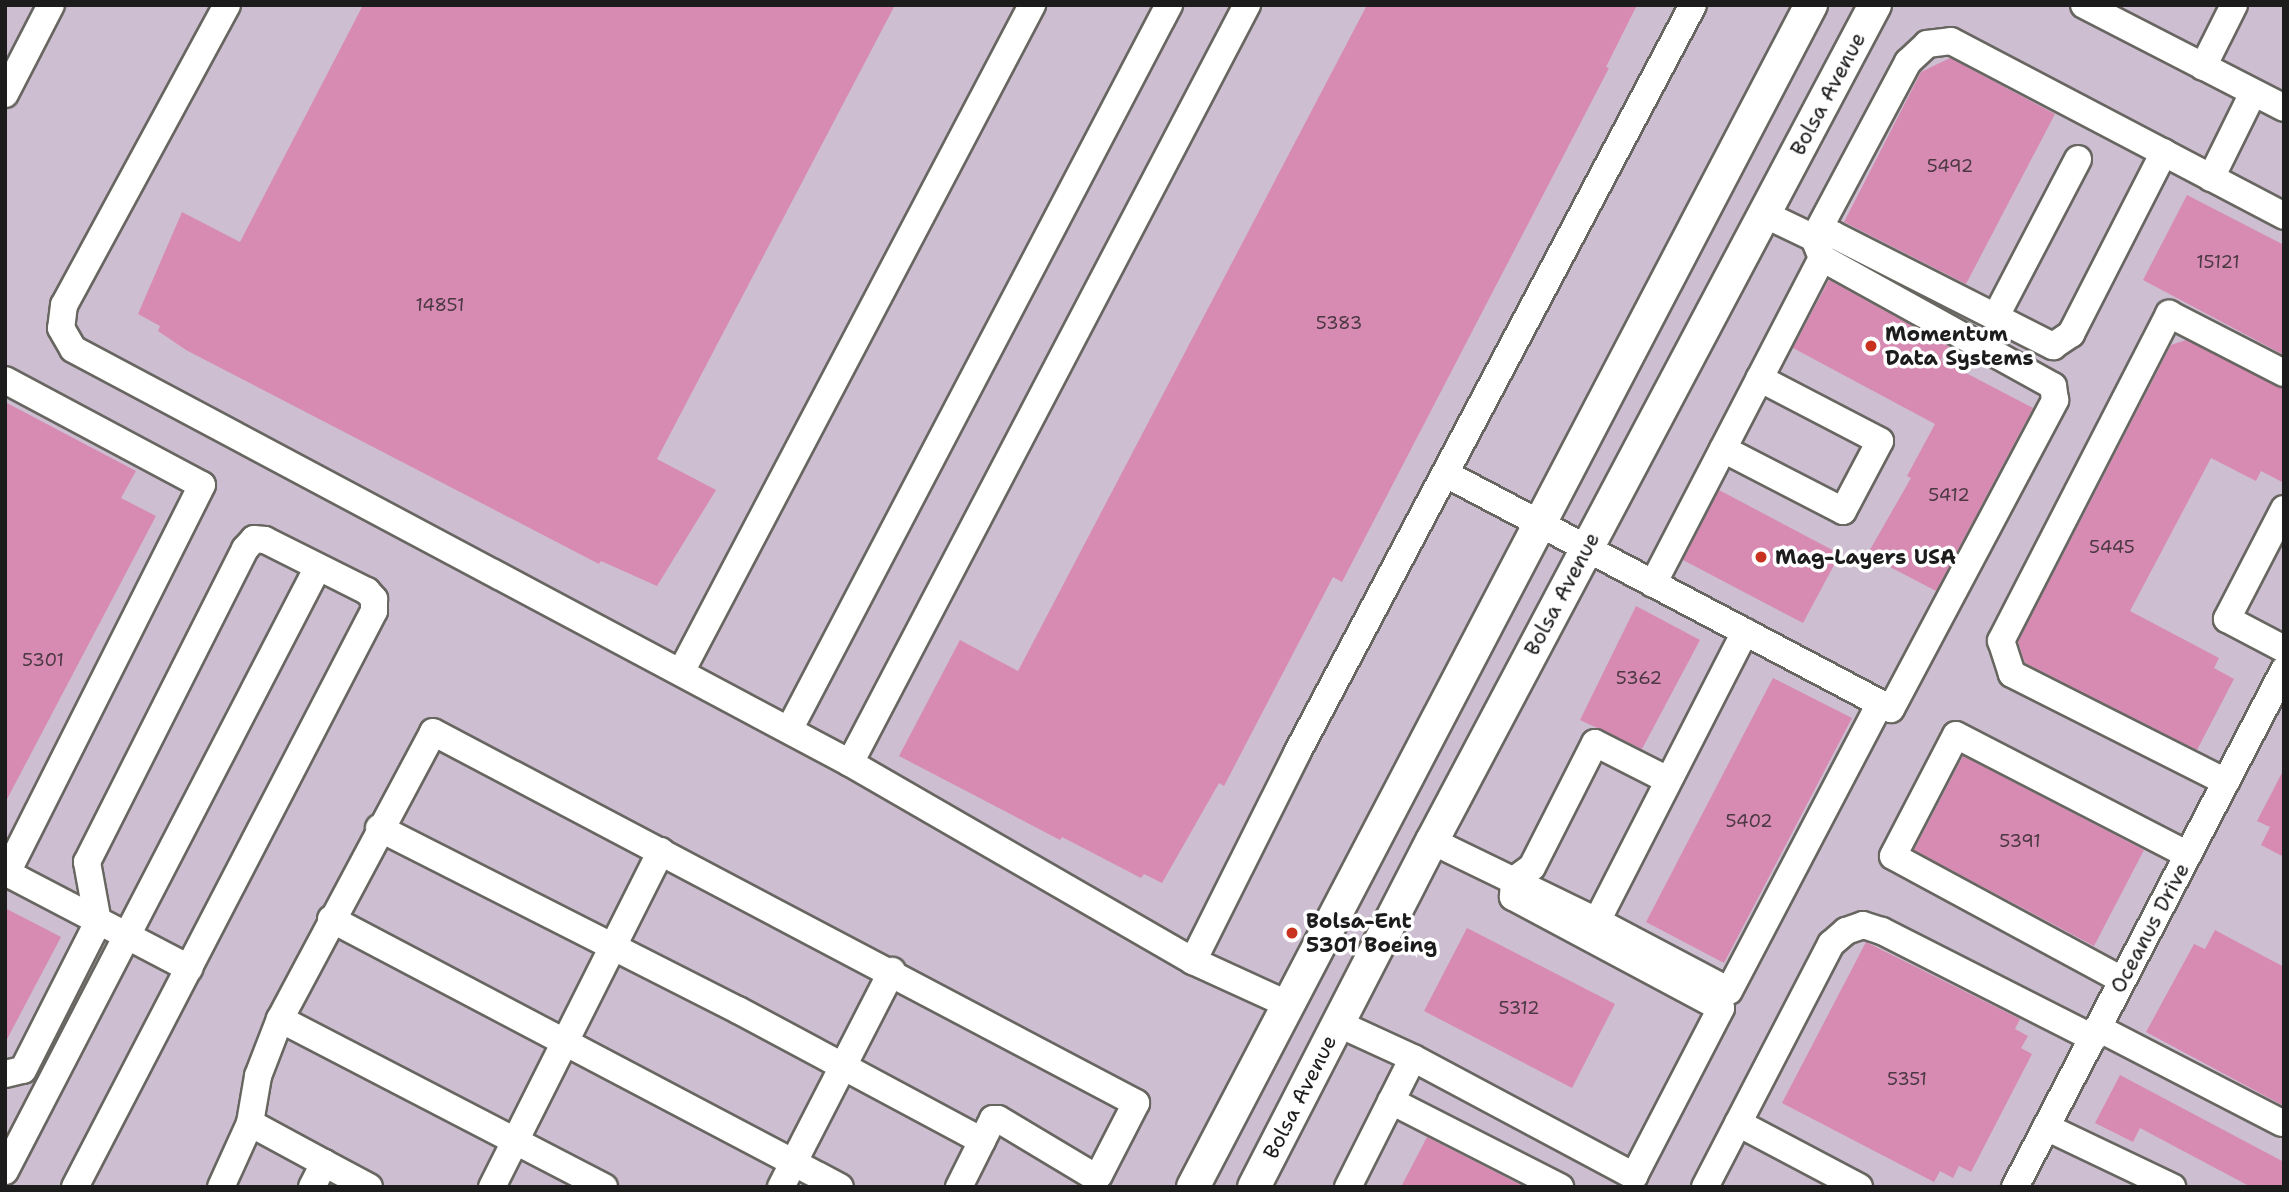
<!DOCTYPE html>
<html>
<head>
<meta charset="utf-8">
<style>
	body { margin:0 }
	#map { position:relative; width:2289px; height:1192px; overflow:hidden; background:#f5efde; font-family:"Shantell Sans",sans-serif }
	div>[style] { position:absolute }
	.industrial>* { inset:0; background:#cdbed2 }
	.building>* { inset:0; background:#d78bb3 }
	.roads { filter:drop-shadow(2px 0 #686660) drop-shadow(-2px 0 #686660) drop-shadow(0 2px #686660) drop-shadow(0 -2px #686660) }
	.minor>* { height:26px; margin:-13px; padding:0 13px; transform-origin:13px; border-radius:13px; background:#fff }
	.major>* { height:32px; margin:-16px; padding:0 16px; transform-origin:16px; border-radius:16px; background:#fff }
	.dots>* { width:19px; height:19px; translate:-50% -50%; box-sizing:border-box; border:4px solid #fff; border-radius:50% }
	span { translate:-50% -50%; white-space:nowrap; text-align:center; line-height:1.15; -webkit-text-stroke:7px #fff; paint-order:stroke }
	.number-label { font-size:18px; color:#4b3842 }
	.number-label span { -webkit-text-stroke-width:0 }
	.street-label { font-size:21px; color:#1c1c1c }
	.poi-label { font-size:21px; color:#1c1c1c; font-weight:700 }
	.left { translate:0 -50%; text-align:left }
	.frame { position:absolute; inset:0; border:7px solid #1c1c1c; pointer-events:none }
</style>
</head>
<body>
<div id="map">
	<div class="industrial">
		<i style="clip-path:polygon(5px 5px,2284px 5px,2284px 1187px,5px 1187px)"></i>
	</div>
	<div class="building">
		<i style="clip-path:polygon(363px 5px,895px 5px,657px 459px,716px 490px,657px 586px,601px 561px,599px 564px,186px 350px,158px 331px,160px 326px,138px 314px,182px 212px,240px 242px)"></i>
		<i style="clip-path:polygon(1367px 5px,1637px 5px,1606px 67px,1609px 68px,1342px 582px,1333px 577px,1224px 786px,1219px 783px,1162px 883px,1144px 874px,1141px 878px,1062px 837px,1060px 840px,899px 756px,960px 640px,1018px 671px)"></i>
		<i style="clip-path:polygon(1950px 58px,2055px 114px,1966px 284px,1844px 222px,1921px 72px)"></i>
		<i style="clip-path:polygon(2187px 195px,2284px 245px,2284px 355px,2143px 280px)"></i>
		<i style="clip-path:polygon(1829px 280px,1949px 346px,1941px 360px,2033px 408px,1936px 591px,1867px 555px,1911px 478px,1907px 476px,1935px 424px,1793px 348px)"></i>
		<i style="clip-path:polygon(2186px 340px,2284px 389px,2284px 483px,2261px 471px,2256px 481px,2211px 458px,2130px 611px,2219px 658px,2214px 668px,2234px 679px,2197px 750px,2025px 663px,2018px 642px,2171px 345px)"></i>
		<i style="clip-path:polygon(5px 402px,136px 471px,121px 498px,156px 516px,5px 803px)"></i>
		<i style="clip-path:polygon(1719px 490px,1840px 554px,1803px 623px,1683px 560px)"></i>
		<i style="clip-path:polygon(1636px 606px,1700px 640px,1642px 749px,1580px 720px)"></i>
		<i style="clip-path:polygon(1773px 678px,1852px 718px,1724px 963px,1646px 922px)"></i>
		<i style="clip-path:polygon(1963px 756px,2144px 850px,2094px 946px,1914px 850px)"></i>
		<i style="clip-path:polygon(2284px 769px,2284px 857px,2261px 845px,2270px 827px,2257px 821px)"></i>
		<i style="clip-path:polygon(5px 908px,61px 937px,5px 1043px)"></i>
		<i style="clip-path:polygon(1467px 928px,1615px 1004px,1572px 1088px,1424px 1011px)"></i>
		<i style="clip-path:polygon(2215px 930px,2284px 967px,2284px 1106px,2146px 1032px,2194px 944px,2205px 949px)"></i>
		<i style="clip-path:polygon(1866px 942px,2020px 1019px,2015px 1029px,2028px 1036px,2021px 1048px,2032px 1054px,1971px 1172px,1959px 1166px,1953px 1178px,1940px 1171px,1934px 1182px,1782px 1103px)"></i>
		<i style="clip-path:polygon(2120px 1075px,2284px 1162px,2284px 1187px,2251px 1187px,2140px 1128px,2133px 1142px,2095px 1123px)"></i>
		<i style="clip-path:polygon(1427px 1137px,1525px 1187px,1401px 1187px)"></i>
	</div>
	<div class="roads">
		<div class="minor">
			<i style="left:227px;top:5px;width:341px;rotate:118.5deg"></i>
			<i style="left:64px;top:305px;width:23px;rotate:97deg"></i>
			<i style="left:61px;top:328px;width:24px;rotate:60deg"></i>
			<i style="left:73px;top:349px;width:880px;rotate:28.05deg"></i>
			<i style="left:850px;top:763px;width:396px;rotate:30deg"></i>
			<i style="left:1193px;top:961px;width:106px;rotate:24.6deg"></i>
			<i style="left:2084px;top:5px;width:225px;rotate:27.2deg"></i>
			<i style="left:2203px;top:67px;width:69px;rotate:-63.4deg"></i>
			<i style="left:5px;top:94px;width:100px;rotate:-62.7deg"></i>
			<i style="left:2211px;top:178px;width:95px;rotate:-63.7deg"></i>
			<i style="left:1814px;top:238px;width:200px;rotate:-61.9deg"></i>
			<i style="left:1908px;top:62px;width:26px;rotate:-43deg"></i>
			<i style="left:1927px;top:44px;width:24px;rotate:-7deg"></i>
			<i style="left:1951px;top:41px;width:376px;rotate:27.7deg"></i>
			<i style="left:1814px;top:238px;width:20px;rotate:-9deg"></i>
			<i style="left:1834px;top:235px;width:246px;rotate:26.9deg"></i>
			<i style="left:2053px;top:346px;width:22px;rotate:-34deg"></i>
			<i style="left:2071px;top:334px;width:204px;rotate:-62.9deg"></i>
			<i style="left:1996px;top:316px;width:177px;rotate:-62.4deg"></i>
			<i style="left:5px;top:380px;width:223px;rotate:28.1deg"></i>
			<i style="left:202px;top:485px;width:434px;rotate:116.7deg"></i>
			<i style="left:1723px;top:449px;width:135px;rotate:27.3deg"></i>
			<i style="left:1843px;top:511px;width:79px;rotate:-62.1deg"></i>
			<i style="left:1880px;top:441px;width:136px;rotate:-152.5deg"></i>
			<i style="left:1446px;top:474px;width:503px;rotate:27.84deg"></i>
			<i style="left:1891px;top:709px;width:350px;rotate:-62deg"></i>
			<i style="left:2055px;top:400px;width:14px;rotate:-98deg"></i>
			<i style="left:2053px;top:386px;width:264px;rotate:-151deg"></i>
			<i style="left:1822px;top:258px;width:22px;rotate:-112deg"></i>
			<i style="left:1814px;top:238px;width:55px;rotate:-154.4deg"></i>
			<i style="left:2284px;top:509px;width:124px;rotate:117.4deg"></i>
			<i style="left:2227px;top:619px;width:64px;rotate:27.8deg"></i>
			<i style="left:1653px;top:584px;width:367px;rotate:-62.6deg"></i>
			<i style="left:681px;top:672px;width:754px;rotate:-62.24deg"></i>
			<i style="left:789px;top:730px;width:819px;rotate:-62.34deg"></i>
			<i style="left:850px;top:763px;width:856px;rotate:-62.36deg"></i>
			<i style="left:2226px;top:782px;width:240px;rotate:-153.2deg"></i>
			<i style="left:2012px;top:674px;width:35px;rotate:-108deg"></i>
			<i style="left:2001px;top:641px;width:368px;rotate:-62.8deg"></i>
			<i style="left:2169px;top:314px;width:129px;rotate:27.2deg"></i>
			<i style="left:379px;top:828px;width:402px;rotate:26.9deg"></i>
			<i style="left:738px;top:1010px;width:277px;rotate:28.2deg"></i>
			<i style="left:1432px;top:841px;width:183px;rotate:25.9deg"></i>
			<i style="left:1597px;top:921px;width:149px;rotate:27.9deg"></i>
			<i style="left:1729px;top:991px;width:325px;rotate:-62.3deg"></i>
			<i style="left:5px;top:872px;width:208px;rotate:27.6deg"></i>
			<i style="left:331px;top:919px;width:575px;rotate:27.77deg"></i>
			<i style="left:1597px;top:921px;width:325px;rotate:-62.9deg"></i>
			<i style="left:1193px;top:961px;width:233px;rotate:-63.4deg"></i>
			<i style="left:1297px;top:753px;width:846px;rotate:-62.1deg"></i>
			<i style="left:2122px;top:980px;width:260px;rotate:-151.6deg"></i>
			<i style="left:1893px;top:856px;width:136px;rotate:-62.5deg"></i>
			<i style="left:1956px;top:735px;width:261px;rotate:27.3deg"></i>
			<i style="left:1337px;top:1023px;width:84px;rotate:24.7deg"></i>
			<i style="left:1413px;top:1058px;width:251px;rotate:28.1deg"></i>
			<i style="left:1634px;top:1176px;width:189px;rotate:-62.6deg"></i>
			<i style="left:1721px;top:1008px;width:236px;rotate:-151.9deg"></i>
			<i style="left:1513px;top:897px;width:17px;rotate:-87deg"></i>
			<i style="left:1514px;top:880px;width:22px;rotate:-36deg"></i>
			<i style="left:1532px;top:867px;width:139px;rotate:-63.1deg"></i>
			<i style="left:1595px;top:743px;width:82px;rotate:26.9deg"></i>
			<i style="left:2098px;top:1028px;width:207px;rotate:27.3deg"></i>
			<i style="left:5px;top:1074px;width:18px;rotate:-13deg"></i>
			<i style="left:23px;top:1070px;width:166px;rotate:-63.1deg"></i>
			<i style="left:98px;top:922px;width:61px;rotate:-100.4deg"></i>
			<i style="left:87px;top:862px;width:351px;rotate:-63.2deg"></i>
			<i style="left:245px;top:549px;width:13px;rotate:-48deg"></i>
			<i style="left:254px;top:539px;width:11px;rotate:5deg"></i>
			<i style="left:265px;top:540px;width:114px;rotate:26.6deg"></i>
			<i style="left:367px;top:591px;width:11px;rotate:49deg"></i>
			<i style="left:374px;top:599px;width:12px;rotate:90deg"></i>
			<i style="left:374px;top:611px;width:649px;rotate:117.43deg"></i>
			<i style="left:1391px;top:1101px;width:190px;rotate:27deg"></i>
			<i style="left:250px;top:1123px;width:84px;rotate:28.4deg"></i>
			<i style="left:1738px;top:1123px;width:137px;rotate:27.9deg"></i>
			<i style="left:2046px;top:1127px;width:140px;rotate:25.5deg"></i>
			<i style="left:5px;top:1171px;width:680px;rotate:-62.61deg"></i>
			<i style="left:221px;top:1187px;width:70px;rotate:-65.6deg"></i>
			<i style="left:250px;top:1123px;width:48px;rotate:-80.3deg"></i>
			<i style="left:258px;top:1076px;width:61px;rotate:-68.9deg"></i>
			<i style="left:312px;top:1187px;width:27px;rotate:-63deg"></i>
			<i style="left:324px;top:1163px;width:51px;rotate:28.1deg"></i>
			<i style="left:492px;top:1187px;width:376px;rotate:-63.3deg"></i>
			<i style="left:604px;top:1187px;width:365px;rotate:-152.6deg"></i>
			<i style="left:280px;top:1019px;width:325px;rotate:-61.9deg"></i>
			<i style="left:433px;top:732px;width:795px;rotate:27.82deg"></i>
			<i style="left:1136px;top:1103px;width:81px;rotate:117.2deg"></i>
			<i style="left:1099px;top:1175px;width:4px;rotate:153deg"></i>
			<i style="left:1095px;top:1177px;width:113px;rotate:-149.1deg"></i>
			<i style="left:998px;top:1119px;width:5px;rotate:180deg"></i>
			<i style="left:993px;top:1119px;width:76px;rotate:116.6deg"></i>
			<i style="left:781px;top:1187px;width:243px;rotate:-62.8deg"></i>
			<i style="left:1348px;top:1187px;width:144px;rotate:-63.3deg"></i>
			<i style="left:1705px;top:1187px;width:274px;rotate:-62.6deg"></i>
			<i style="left:1831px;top:944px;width:20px;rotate:-41deg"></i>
			<i style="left:1846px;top:931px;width:18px;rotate:-19deg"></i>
			<i style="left:1863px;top:925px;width:20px;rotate:18deg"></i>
			<i style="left:1882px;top:931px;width:237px;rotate:26.9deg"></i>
			<i style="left:2015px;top:1187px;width:583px;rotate:-62.51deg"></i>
		</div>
		<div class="major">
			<i style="left:1193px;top:1187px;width:1334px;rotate:-62.4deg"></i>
			<i style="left:1254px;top:1187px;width:389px;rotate:-62.8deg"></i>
			<i style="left:1432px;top:841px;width:946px;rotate:-62.08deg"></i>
		</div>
	</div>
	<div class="dots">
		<i style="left:1871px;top:346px;background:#c8321e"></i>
		<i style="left:1761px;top:557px;background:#c8321e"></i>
		<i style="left:1292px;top:933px;background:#c8321e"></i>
	</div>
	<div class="number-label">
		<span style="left:1950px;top:166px">5492</span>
		<span style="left:2218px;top:262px">15121</span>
		<span style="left:440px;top:305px">14851</span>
		<span style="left:1339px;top:323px">5383</span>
		<span style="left:1949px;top:495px">5412</span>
		<span style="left:2112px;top:547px">5445</span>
		<span style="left:43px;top:660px">5301</span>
		<span style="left:1639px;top:678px">5362</span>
		<span style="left:1749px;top:821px">5402</span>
		<span style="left:2020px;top:841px">5391</span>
		<span style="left:1519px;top:1008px">5312</span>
		<span style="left:1907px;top:1079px">5351</span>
	</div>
	<div class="street-label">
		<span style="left:1828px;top:94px;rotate:-62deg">Bolsa Avenue</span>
		<span style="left:1562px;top:594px;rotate:-62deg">Bolsa Avenue</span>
		<span style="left:2150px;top:928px;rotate:-62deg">Oceanus Drive</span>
		<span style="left:1300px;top:1097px;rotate:-63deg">Bolsa Avenue</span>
	</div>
	<div class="poi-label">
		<span class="left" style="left:1885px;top:346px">Momentum<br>Data Systems</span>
		<span class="left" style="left:1775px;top:557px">Mag-Layers USA</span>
		<span class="left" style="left:1306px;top:933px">Bolsa-Ent<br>5301 Boeing</span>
	</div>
	<div class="frame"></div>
</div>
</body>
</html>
